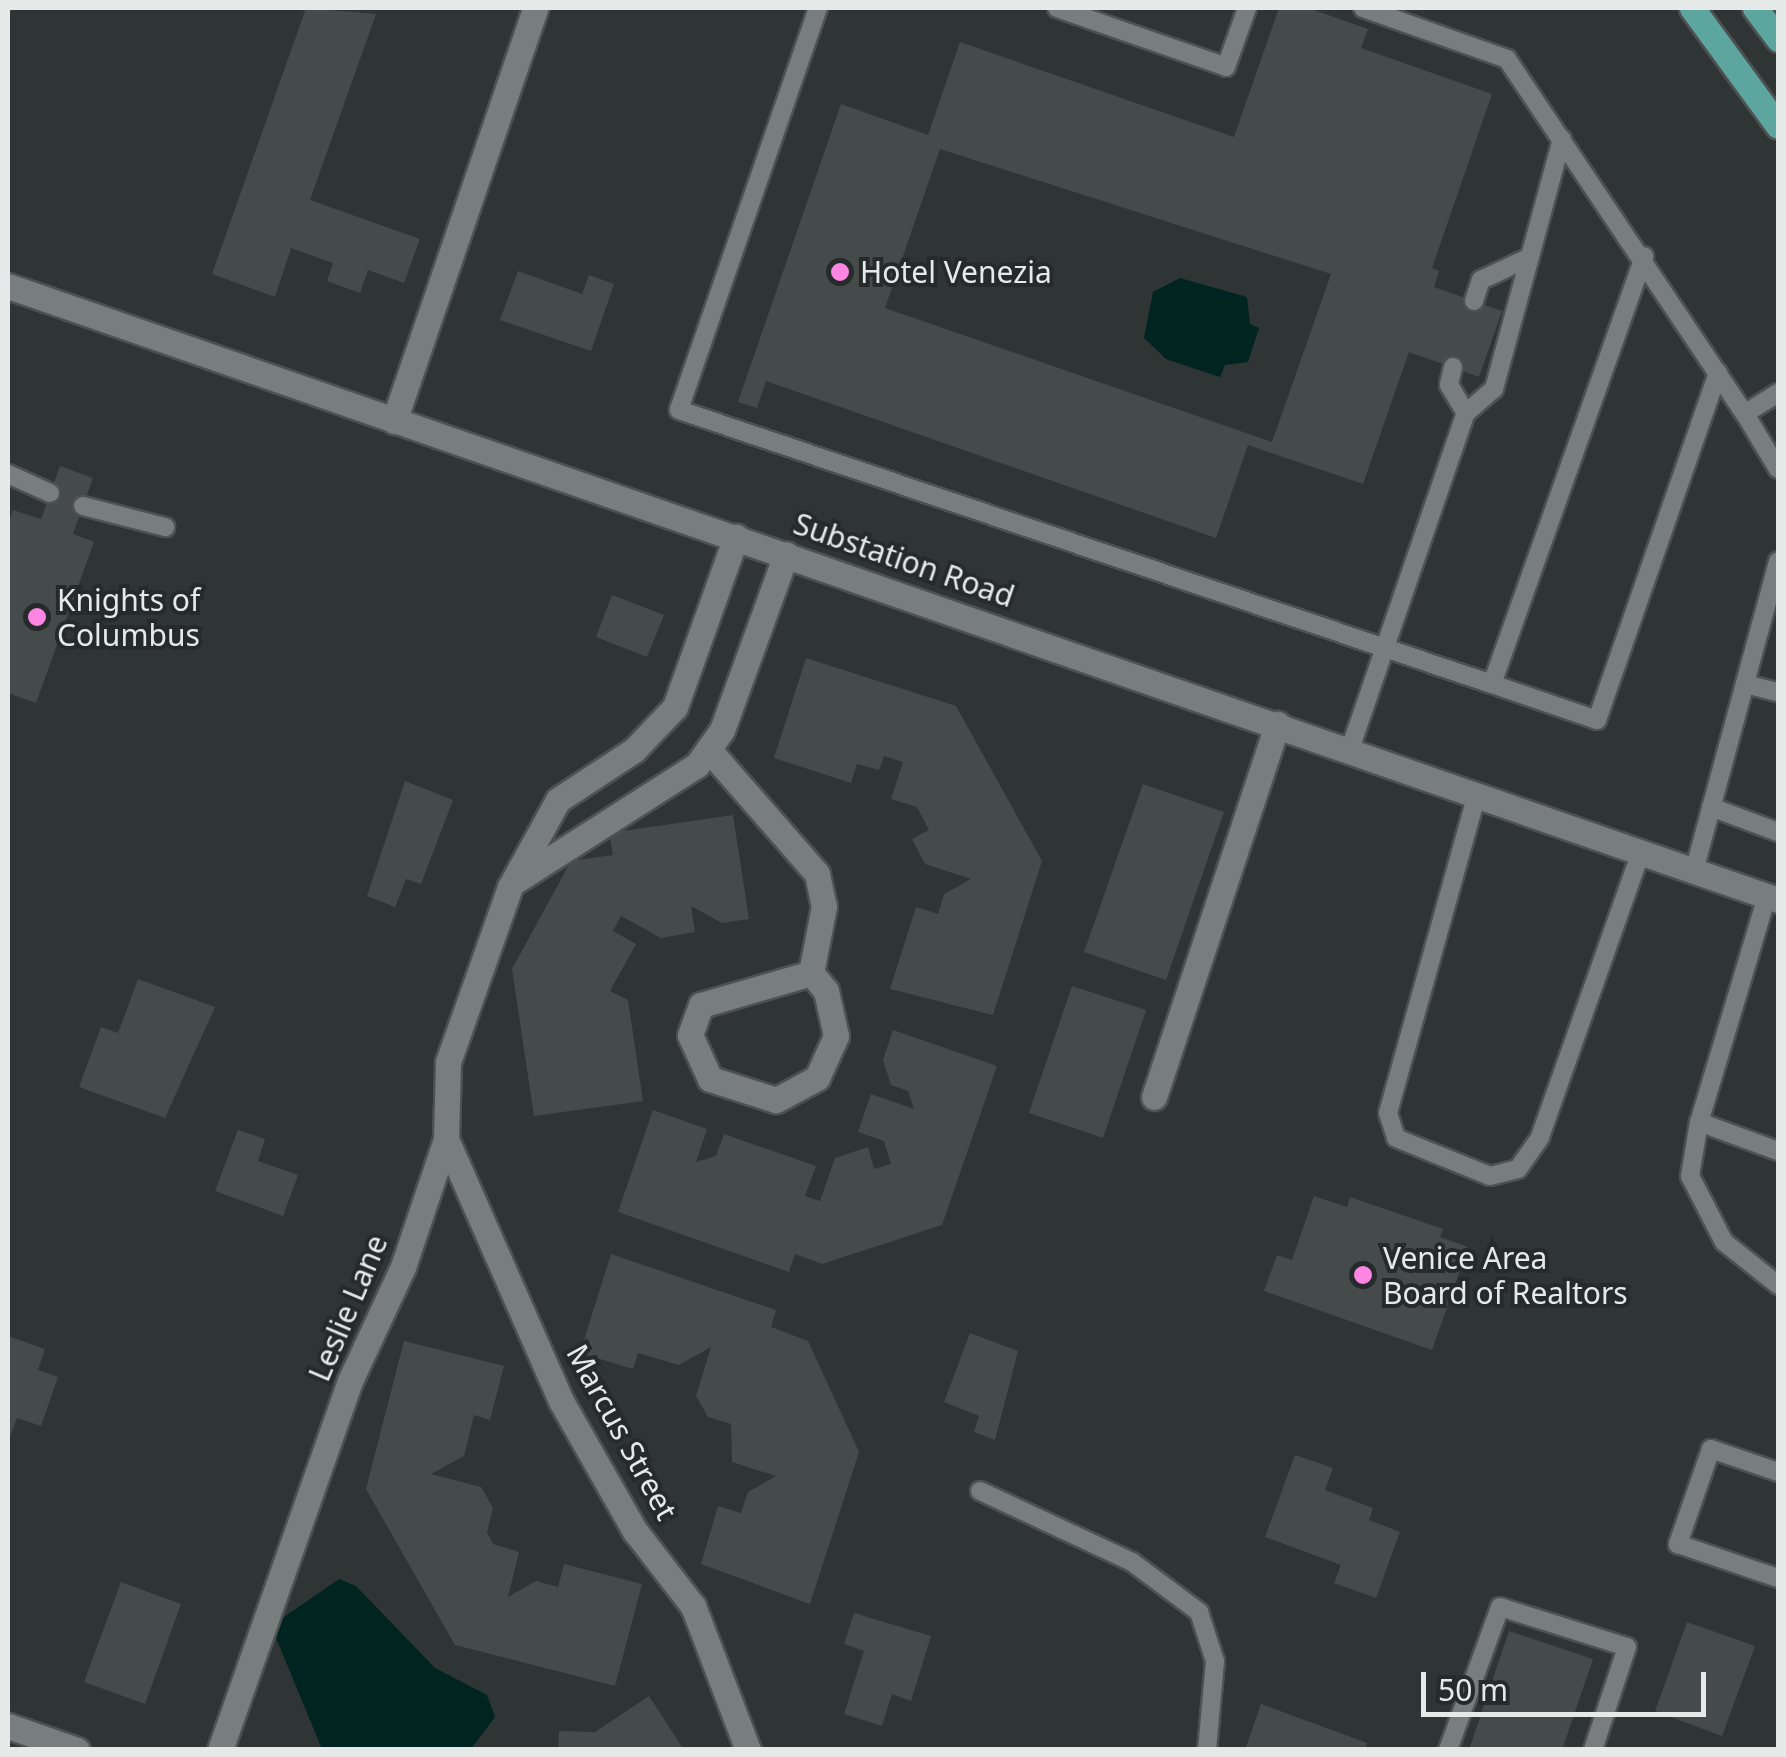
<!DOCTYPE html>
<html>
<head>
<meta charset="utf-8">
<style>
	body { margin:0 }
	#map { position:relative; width:1786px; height:1757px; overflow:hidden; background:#2f3534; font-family:"Noto Sans",sans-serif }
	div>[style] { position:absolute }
	.water>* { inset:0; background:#002521 }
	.building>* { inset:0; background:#454b4a }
	.roads { filter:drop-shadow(2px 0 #4d5151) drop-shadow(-2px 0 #4d5151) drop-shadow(0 2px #4d5151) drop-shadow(0 -2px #4d5151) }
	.lane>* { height:18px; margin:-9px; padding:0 9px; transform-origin:9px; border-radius:9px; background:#787e7d }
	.street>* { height:25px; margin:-12.5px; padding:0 12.5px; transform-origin:12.5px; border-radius:12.5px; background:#787e7d }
	.primary>* { height:25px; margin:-12.5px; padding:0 12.5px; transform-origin:12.5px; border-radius:12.5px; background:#5ca69f }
	.dots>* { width:28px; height:28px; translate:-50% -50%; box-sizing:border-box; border:5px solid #252b2a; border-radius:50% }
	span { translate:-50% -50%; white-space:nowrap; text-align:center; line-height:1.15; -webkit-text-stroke:8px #252b2a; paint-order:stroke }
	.poi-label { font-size:30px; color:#e5e9e8 }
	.left { translate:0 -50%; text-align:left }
	.street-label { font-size:30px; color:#e5e9e8 }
	.frame { position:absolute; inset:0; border:10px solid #e5e9e8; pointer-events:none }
	.scale { position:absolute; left:1421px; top:1672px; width:285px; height:45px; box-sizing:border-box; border:5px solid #e5e9e8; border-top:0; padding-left:12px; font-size:30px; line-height:35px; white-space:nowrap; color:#e5e9e8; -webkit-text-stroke:8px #252b2a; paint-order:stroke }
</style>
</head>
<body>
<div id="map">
	<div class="water">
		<i style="clip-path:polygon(1180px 278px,1247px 297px,1250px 324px,1259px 328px,1248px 362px,1225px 365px,1220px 377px,1166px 359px,1144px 338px,1153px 292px)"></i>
		<i style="clip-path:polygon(339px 1579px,356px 1586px,435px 1668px,487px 1695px,495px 1717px,471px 1749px,322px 1749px,271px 1626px)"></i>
	</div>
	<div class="building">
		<i style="clip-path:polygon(306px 8px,376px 14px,310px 200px,420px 239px,404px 283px,368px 270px,360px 293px,327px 281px,333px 263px,291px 248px,275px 297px,212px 274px)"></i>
		<i style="clip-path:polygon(evenodd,1279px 8px,1308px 8px,1368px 29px,1361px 48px,1492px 94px,1432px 268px,1439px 271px,1434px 287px,1502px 311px,1479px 377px,1409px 352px,1363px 484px,1248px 445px,1216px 538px,766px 381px,757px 408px,738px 402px,841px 104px,928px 135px,960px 42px,1234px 137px,1279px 8px,940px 149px,1331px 274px,1272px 442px,885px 308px,940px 149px)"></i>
		<i style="clip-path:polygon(518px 271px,582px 294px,589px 275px,614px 284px,591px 351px,500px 320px)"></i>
		<i style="clip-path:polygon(60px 466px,93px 478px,73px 534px,94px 542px,36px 703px,8px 693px,8px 525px,13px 510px,41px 519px)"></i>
		<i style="clip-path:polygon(612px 595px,664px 615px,647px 657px,596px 637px)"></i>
		<i style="clip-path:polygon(806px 658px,956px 706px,1042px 861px,993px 1015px,890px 989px,916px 907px,938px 914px,944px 894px,971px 879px,925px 864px,912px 839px,929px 830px,917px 807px,891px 799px,903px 762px,884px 756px,879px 770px,857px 764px,851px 783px,774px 758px)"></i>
		<i style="clip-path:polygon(405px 781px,453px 800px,421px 884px,406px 879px,395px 907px,367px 896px)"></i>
		<i style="clip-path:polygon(1143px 784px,1224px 812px,1166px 980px,1084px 952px)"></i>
		<i style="clip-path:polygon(733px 815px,749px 919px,722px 923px,691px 906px,695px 932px,661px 938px,621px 916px,613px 931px,636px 944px,610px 991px,628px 1000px,643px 1101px,534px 1116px,512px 969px,571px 861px,613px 855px,609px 833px)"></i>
		<i style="clip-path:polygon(138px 979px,215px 1007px,165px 1118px,79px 1087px,101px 1027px,118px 1033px)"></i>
		<i style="clip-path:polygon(1072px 986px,1146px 1010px,1103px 1138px,1029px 1113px)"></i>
		<i style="clip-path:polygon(893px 1030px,997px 1066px,942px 1225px,822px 1264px,795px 1254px,789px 1272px,618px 1212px,653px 1110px,707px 1129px,696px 1162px,716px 1156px,724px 1134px,816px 1166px,805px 1196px,820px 1201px,835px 1158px,868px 1147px,874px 1169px,891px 1164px,884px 1141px,858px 1132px,871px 1094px,914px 1109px,908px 1091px,891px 1085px,883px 1060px)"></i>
		<i style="clip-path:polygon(238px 1130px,265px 1139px,258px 1161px,298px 1175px,283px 1216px,215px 1191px)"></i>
		<i style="clip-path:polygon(1314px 1196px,1347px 1207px,1350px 1197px,1443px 1229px,1440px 1237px,1468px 1247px,1432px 1350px,1264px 1291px,1277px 1255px,1292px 1260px)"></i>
		<i style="clip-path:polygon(611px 1254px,776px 1310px,771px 1327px,808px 1341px,859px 1452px,810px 1604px,701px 1564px,718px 1506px,741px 1513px,748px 1492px,776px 1476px,732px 1462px,731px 1424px,708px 1417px,696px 1396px,711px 1347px,679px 1365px,638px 1353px,633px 1369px,580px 1353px)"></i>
		<i style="clip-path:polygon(970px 1333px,1018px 1351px,995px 1440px,974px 1432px,979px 1416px,944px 1402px)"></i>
		<i style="clip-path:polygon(8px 1336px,45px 1349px,38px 1370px,58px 1377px,41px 1426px,17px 1418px,8px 1442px)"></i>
		<i style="clip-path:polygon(404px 1341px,504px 1366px,490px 1420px,474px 1415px,464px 1456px,431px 1474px,481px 1487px,493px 1508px,487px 1532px,493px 1544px,519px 1552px,508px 1597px,536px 1581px,558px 1587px,564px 1564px,642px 1584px,615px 1686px,455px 1645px,366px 1489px)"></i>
		<i style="clip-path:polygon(1295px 1455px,1333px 1468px,1325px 1490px,1373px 1508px,1369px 1520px,1400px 1532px,1376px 1598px,1334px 1583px,1341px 1565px,1265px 1537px)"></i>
		<i style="clip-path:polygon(121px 1582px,181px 1604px,145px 1704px,84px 1682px)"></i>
		<i style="clip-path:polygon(854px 1613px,931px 1636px,911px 1701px,892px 1694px,882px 1726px,844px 1714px,864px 1651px,844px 1644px)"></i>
		<i style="clip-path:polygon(1687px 1622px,1755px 1646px,1722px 1736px,1655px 1711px)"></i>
		<i style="clip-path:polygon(1509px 1631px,1593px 1659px,1562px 1750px,1469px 1750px)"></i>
		<i style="clip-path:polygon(649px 1696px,684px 1750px,558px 1750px,559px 1731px,595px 1732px)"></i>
		<i style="clip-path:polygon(1261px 1704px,1367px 1743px,1365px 1750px,1245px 1750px)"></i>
	</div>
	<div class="roads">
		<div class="lane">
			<i style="left:818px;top:8px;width:425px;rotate:109.1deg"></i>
			<i style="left:679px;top:410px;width:858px;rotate:18.63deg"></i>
			<i style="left:1492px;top:684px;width:454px;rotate:-70.4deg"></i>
			<i style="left:1057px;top:8px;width:179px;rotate:19.2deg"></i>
			<i style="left:1226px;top:67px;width:63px;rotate:-70.4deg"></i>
			<i style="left:1363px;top:8px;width:153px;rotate:19.5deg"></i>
			<i style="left:1507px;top:59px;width:427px;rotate:56.2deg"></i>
			<i style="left:1474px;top:301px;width:22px;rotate:-72deg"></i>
			<i style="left:1481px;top:280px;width:54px;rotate:-25.1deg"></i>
			<i style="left:1453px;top:367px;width:18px;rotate:103deg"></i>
			<i style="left:1449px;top:385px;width:33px;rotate:59deg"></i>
			<i style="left:1778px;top:393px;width:39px;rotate:148deg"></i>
			<i style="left:1745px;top:414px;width:64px;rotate:59deg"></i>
			<i style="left:8px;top:474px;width:46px;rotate:24.3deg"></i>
			<i style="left:83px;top:506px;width:85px;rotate:14.4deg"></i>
			<i style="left:1492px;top:684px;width:111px;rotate:18.9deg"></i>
			<i style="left:1597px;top:720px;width:368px;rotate:-70.8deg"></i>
			<i style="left:1745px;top:684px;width:34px;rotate:14deg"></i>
			<i style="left:1350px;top:749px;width:355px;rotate:-71deg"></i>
			<i style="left:1466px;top:413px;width:37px;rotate:-41deg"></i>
			<i style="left:1494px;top:389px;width:259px;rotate:-74.8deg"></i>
			<i style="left:1477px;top:794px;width:331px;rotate:105.6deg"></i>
			<i style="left:1388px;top:1113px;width:26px;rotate:72deg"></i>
			<i style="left:1396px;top:1138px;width:101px;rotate:22deg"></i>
			<i style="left:1490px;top:1176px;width:29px;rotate:-14deg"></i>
			<i style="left:1518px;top:1169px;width:39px;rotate:-55deg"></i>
			<i style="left:1540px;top:1137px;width:302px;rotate:-70.5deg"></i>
			<i style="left:1711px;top:807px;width:72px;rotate:20.5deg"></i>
			<i style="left:1694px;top:871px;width:321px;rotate:-74.8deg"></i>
			<i style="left:1767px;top:896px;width:236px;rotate:106.7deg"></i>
			<i style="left:1699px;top:1122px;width:55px;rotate:99.5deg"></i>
			<i style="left:1690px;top:1176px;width:74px;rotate:62.7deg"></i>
			<i style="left:1724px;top:1242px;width:69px;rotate:38.5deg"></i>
			<i style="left:1699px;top:1122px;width:84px;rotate:20.2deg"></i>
			<i style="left:1778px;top:1472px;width:71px;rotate:-161.1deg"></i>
			<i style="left:1711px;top:1449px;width:101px;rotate:109.2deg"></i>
			<i style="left:1678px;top:1544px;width:106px;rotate:18.8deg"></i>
			<i style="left:980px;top:1491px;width:168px;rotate:25deg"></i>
			<i style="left:1132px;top:1562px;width:84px;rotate:36.7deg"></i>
			<i style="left:1199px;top:1612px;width:52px;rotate:71.9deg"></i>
			<i style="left:1215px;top:1661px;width:89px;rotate:95.1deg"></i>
			<i style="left:1448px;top:1750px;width:152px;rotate:-70deg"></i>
			<i style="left:1500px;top:1607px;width:133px;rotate:17.5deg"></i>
			<i style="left:1627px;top:1647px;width:108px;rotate:108.3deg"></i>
		</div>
		<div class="street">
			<i style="left:8px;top:286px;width:1873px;rotate:19.13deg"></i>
			<i style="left:394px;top:421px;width:436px;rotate:-71.1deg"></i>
			<i style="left:709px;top:750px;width:164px;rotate:48.9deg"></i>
			<i style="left:817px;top:874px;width:33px;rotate:78deg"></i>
			<i style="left:824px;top:906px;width:68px;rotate:101deg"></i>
			<i style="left:517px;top:880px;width:214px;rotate:-32.6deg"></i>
			<i style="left:697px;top:765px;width:43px;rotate:-54.5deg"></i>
			<i style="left:722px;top:730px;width:187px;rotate:-70deg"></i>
			<i style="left:811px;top:973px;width:23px;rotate:50deg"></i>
			<i style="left:826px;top:991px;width:46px;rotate:77.5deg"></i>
			<i style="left:836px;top:1036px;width:46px;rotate:114.3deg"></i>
			<i style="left:817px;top:1078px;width:47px;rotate:151.8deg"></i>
			<i style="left:776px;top:1100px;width:69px;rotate:-162.3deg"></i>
			<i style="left:710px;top:1079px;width:48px;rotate:-114.4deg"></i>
			<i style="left:690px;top:1035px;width:32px;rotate:-70deg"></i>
			<i style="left:701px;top:1005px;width:115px;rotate:-16.2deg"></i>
			<i style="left:1154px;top:1097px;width:393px;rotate:-71.7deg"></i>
			<i style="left:446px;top:1139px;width:286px;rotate:66.3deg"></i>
			<i style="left:561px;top:1401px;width:150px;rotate:60.4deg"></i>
			<i style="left:635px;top:1531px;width:95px;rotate:52.3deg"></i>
			<i style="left:693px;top:1606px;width:154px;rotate:69.1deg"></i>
			<i style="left:8px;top:1726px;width:73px;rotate:19.2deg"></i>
			<i style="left:220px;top:1750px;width:391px;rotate:-70.6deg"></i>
			<i style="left:350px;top:1381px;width:126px;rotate:-65.1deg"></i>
			<i style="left:403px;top:1267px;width:135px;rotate:-71.4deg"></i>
			<i style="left:446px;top:1139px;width:77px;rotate:-88.5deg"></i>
			<i style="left:448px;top:1062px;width:186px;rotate:-70.5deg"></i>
			<i style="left:510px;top:887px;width:99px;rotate:-61.1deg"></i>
			<i style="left:558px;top:800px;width:91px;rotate:-33.3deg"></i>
			<i style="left:634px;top:750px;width:59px;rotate:-46.4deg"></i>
			<i style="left:675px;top:707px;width:181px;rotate:-70.3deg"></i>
		</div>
		<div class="primary">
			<i style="left:1692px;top:8px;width:146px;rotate:53.9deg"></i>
			<i style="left:1755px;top:8px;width:39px;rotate:53deg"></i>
		</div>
	</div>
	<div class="dots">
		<i style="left:840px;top:272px;background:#fd86e2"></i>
		<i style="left:37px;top:617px;background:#fd86e2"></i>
		<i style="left:1363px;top:1275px;background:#fd86e2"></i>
	</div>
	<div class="poi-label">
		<span class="left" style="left:860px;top:272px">Hotel Venezia</span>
		<span class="left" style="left:57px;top:617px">Knights of<br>Columbus</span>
		<span class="left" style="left:1383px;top:1275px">Venice Area<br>Board of Realtors</span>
	</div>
	<div class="street-label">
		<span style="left:904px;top:560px;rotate:19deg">Substation Road</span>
		<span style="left:348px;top:1308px;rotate:-67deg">Leslie Lane</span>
		<span style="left:622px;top:1432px;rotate:61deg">Marcus Street</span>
	</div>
	<div class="frame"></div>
	<div class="scale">50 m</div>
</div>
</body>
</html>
